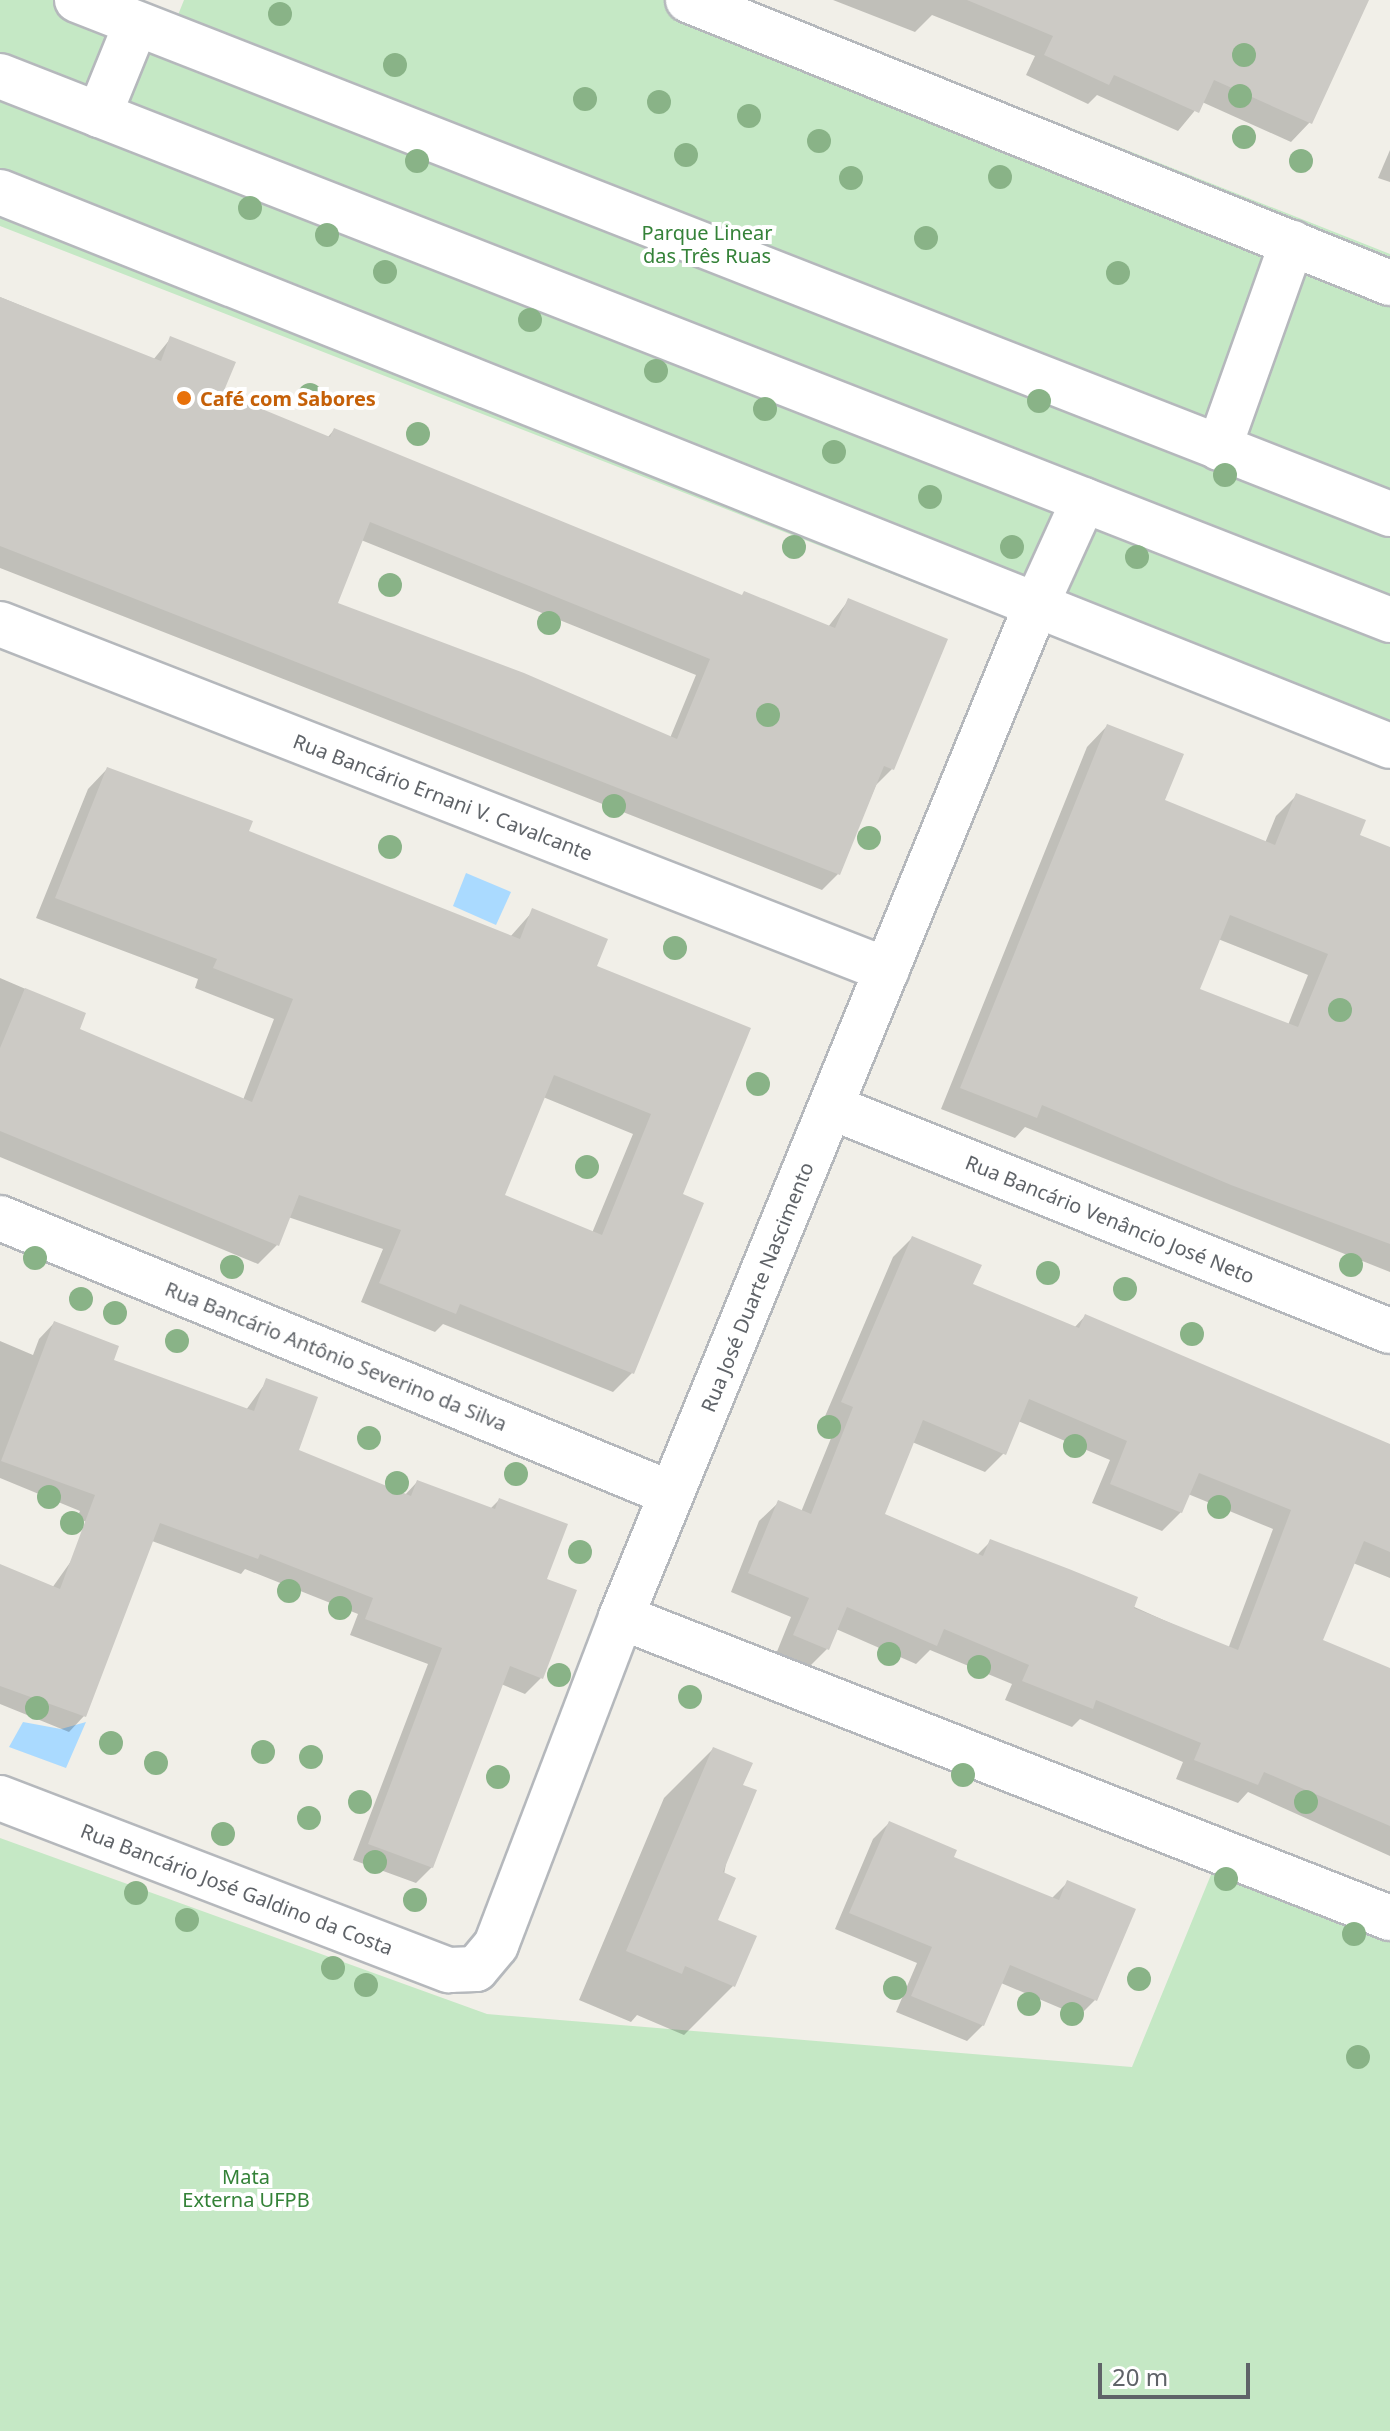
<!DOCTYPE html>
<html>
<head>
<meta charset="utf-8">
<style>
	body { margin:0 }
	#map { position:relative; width:1390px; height:2431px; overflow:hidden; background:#f1efe8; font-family:"Noto Sans",sans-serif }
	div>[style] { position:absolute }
	.green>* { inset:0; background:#c5e8c5 }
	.water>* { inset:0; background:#aadaff }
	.shadow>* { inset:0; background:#0003 }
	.building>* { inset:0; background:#cccac5 }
	.roads { filter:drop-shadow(2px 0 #b5b8bc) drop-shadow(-2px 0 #b5b8bc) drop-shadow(0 2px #b5b8bc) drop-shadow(0 -2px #b5b8bc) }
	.minor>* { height:44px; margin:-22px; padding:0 22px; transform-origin:22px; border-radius:22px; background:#fff }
	.secondary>* { height:44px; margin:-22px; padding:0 22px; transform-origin:22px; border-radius:22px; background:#fff }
	.trees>* { width:24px; height:24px; margin:-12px; border-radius:50%; background:#89b387 }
	.dots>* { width:22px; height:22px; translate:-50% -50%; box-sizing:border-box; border:4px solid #fff; border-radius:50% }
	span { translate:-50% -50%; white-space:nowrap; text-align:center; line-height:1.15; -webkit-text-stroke:8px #fff; paint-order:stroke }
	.park-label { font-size:20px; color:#348238 }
	.food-label { font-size:20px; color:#c56008; font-weight:700 }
	.left { translate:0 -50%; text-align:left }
	.street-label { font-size:20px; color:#5f6368 }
	.scale { position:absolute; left:1098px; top:2363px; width:152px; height:36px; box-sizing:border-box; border:4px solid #5f6368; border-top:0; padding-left:10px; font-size:24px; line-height:28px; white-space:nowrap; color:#5f6368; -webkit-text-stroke:6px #fff; paint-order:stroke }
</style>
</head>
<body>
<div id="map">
	<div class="green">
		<i style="clip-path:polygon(0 0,140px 0,178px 15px,184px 0,747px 0,1390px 254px,1390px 768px,0 226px)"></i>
		<i style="clip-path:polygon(0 1838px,487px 2014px,1132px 2067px,1215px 1865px,1390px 1932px,1390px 2431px,0 2431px)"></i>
	</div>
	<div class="water">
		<i style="clip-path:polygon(466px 873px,511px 892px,496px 925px,453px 906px)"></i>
		<i style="clip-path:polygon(23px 1722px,61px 1729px,86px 1722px,66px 1768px,9px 1747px)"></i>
	</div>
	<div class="shadow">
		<i style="clip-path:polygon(833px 0,1366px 0,1310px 122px,1291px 142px,1202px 102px,1178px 131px,1097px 95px,1088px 104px,1026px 75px,1035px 56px,932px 15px,915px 32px)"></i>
		<i style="clip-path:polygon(1390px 150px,1390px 182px,1378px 178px)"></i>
		<i style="clip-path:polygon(evenodd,0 297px,153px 360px,171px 338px,221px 394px,327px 438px,334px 430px,741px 597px,828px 627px,848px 601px,892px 769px,876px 785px,838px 874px,822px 890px,0 568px,0 297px,361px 540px,696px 675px,670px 738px,335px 604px,361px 540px)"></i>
		<i style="clip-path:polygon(evenodd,1107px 726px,1163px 801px,1265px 843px,1276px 816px,1297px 795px,1358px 836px,1390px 849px,1390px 1272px,1025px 1127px,1015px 1138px,941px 1109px,1087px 747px,1107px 726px,1218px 939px,1308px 975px,1288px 1025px,1197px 990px,1218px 939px)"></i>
		<i style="clip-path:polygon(evenodd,107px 769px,247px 832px,510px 937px,533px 911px,595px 967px,749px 1029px,680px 1195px,632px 1373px,613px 1392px,443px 1324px,435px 1332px,361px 1302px,383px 1249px,288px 1217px,278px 1244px,258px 1264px,0 1157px,0 978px,84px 1014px,78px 1030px,243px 1100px,274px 1019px,195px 988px,198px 979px,36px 918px,88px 789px,107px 769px,543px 1097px,633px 1134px,592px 1233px,502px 1196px,543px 1097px)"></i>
		<i style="clip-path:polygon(evenodd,912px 1238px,971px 1285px,1074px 1328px,1085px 1316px,1390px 1445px,1390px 1578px,1353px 1563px,1320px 1641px,1390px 1670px,1390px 1856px,1248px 1792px,1238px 1803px,1176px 1779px,1183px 1762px,1080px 1719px,1072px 1727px,1005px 1700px,1012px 1684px,930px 1650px,916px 1664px,836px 1629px,828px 1648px,809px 1667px,776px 1654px,791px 1617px,731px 1592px,759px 1521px,778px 1503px,801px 1512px,836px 1426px,823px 1421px,893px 1257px,912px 1238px,1018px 1421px,1110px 1460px,1092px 1503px,1162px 1531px,1181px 1512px,1188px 1494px,1273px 1529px,1228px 1649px,990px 1542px,976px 1556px,882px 1515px,912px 1442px,985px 1472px,1004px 1453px,1018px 1421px)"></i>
		<i style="clip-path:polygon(54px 1323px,111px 1361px,246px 1410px,267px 1381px,296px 1451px,404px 1496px,417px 1482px,490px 1509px,499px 1500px,545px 1580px,541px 1678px,525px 1694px,501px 1684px,432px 1867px,416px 1883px,353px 1860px,428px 1664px,350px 1635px,358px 1614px,245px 1569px,241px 1574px,152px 1541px,84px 1716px,69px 1732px,0 1704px,0 1566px,52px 1588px,96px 1526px,77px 1518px,80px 1511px,0 1478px,0 1341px,33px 1355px,39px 1339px)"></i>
		<i style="clip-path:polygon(713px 1749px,741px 1786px,715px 1921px,733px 1986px,684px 2035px,637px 2015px,631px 2022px,579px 2000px,664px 1798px)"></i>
		<i style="clip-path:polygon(889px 1823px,952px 1858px,1051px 1899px,1068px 1882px,1095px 2000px,1079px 2016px,1001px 1983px,983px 2025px,967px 2041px,896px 2012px,917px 1963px,835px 1929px,873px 1839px)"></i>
	</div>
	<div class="building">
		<i style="clip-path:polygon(967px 0,1369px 0,1312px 124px,1214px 80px,1199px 113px,1114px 75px,1109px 85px,1044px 55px,1053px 36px)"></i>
		<i style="clip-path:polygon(evenodd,0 297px,161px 361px,170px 336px,236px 362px,223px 393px,330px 437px,334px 428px,742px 595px,744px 591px,835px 628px,848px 598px,948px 639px,894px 770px,884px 766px,840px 875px,0 546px,0 297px,370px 522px,710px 659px,677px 739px,524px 673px,338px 603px,370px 522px)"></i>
		<i style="clip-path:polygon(evenodd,1107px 724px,1184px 754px,1165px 800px,1275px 845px,1296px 793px,1366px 820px,1360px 835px,1390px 847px,1390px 1244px,1231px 1185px,1042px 1105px,1037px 1118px,960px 1088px,1107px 724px,1230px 915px,1328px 954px,1298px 1027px,1200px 989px,1230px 915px)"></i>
		<i style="clip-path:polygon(evenodd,107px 767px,253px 821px,249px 831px,520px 939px,532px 908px,608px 939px,597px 966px,751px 1028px,683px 1194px,704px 1203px,634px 1374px,460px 1304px,456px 1314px,379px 1283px,401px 1230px,299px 1195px,279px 1246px,0 1131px,0 1048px,25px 988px,86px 1013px,80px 1029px,252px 1102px,293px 999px,213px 968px,217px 959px,55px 898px,107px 767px,554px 1075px,651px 1114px,602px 1235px,505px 1195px,554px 1075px)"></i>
		<i style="clip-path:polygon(evenodd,912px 1236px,982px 1265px,973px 1284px,1079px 1328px,1085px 1314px,1390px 1444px,1390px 1552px,1364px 1541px,1323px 1640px,1390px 1668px,1390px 1826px,1264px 1772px,1258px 1785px,1194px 1760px,1201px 1743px,1096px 1700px,1093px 1709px,1022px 1681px,1029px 1665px,944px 1629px,937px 1646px,847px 1607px,829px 1650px,793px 1635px,809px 1598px,748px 1573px,778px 1500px,811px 1514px,853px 1407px,841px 1402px,912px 1236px,1029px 1399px,1127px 1441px,1110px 1484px,1182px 1513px,1199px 1473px,1291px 1510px,1238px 1650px,1134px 1608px,1138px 1597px,1069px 1569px,990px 1539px,983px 1556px,885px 1514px,923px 1420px,1006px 1455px,1029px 1399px)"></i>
		<i style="clip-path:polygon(54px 1321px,119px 1346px,114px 1360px,254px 1411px,266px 1378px,318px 1397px,299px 1450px,411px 1496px,417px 1480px,495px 1509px,499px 1498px,568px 1524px,547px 1579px,577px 1590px,543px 1679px,510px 1666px,433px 1868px,368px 1844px,442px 1648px,365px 1619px,373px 1598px,260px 1554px,258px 1559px,160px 1523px,86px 1717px,0 1686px,0 1564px,60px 1589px,95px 1495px,1px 1461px)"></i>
		<i style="clip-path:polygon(713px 1747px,753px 1763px,743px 1785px,757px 1790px,723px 1872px,736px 1878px,718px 1920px,757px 1936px,735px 1987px,685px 1966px,682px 1974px,626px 1951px)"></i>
		<i style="clip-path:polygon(889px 1821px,957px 1850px,954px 1857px,1059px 1900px,1067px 1880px,1136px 1909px,1097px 2001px,1010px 1965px,984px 2026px,911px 1996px,932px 1947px,849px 1913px)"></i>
	</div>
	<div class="roads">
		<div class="minor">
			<i style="left:688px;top:0;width:757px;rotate:21.96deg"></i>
			<i style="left:0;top:192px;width:1496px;rotate:21.73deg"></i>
			<i style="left:1219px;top:448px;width:218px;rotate:-70.4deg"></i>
			<i style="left:0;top:624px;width:952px;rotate:21.31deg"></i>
			<i style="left:831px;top:1107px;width:602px;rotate:21.84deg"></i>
			<i style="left:0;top:1218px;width:726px;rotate:22.33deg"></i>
			<i style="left:621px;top:1617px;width:826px;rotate:21.38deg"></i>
			<i style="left:0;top:1798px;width:481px;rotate:21deg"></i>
			<i style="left:449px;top:1970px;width:27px;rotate:-2deg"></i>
			<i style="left:476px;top:1969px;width:31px;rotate:-50deg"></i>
			<i style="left:496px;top:1945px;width:351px;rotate:-69.1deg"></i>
			<i style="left:621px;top:1617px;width:1096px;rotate:-67.69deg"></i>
			<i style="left:1037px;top:603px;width:113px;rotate:-65.5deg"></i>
		</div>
		<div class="secondary">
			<i style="left:77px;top:0;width:1410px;rotate:21.38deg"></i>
			<i style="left:0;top:76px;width:1493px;rotate:21.37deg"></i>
			<i style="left:99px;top:115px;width:98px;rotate:-67.9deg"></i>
		</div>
	</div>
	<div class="trees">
		<i style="left:280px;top:14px"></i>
		<i style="left:1244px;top:55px"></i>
		<i style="left:395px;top:65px"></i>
		<i style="left:1240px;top:96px"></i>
		<i style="left:585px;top:99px"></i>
		<i style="left:659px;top:102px"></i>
		<i style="left:749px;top:116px"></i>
		<i style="left:1244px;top:137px"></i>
		<i style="left:819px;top:141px"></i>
		<i style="left:686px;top:155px"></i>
		<i style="left:417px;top:161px"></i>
		<i style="left:1301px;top:161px"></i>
		<i style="left:1000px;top:177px"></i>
		<i style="left:851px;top:178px"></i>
		<i style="left:250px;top:208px"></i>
		<i style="left:327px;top:235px"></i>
		<i style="left:926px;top:238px"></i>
		<i style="left:385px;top:272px"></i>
		<i style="left:1118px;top:273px"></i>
		<i style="left:530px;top:320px"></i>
		<i style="left:656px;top:371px"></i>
		<i style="left:310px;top:395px"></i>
		<i style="left:1039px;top:401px"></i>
		<i style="left:765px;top:409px"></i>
		<i style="left:418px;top:434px"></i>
		<i style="left:834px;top:452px"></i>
		<i style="left:1225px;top:475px"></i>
		<i style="left:930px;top:497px"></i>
		<i style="left:794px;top:547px"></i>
		<i style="left:1012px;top:547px"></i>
		<i style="left:1137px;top:557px"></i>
		<i style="left:390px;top:585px"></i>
		<i style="left:549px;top:623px"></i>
		<i style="left:768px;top:715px"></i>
		<i style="left:614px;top:806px"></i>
		<i style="left:869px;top:838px"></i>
		<i style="left:390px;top:847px"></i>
		<i style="left:675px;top:948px"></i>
		<i style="left:1340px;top:1010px"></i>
		<i style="left:758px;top:1084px"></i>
		<i style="left:587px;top:1167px"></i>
		<i style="left:35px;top:1258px"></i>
		<i style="left:1351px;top:1265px"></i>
		<i style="left:232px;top:1267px"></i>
		<i style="left:1048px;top:1273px"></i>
		<i style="left:1125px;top:1289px"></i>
		<i style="left:81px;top:1299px"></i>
		<i style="left:115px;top:1313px"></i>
		<i style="left:1192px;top:1334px"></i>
		<i style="left:177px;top:1341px"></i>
		<i style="left:829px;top:1427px"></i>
		<i style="left:369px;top:1438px"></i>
		<i style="left:1075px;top:1446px"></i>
		<i style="left:516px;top:1474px"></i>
		<i style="left:397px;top:1483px"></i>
		<i style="left:49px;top:1497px"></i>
		<i style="left:1219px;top:1507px"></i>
		<i style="left:72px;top:1523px"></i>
		<i style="left:580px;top:1552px"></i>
		<i style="left:289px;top:1591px"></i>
		<i style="left:340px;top:1608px"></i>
		<i style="left:889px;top:1654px"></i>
		<i style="left:979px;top:1667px"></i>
		<i style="left:559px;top:1675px"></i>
		<i style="left:690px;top:1697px"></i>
		<i style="left:37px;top:1708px"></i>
		<i style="left:111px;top:1743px"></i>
		<i style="left:263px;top:1752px"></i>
		<i style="left:311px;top:1757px"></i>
		<i style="left:156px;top:1763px"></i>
		<i style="left:963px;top:1775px"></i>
		<i style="left:498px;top:1777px"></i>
		<i style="left:360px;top:1802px"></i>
		<i style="left:1306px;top:1802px"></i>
		<i style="left:309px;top:1818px"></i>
		<i style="left:223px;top:1834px"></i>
		<i style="left:375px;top:1862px"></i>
		<i style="left:1226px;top:1879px"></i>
		<i style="left:136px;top:1893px"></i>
		<i style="left:415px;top:1900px"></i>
		<i style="left:187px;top:1920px"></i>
		<i style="left:1354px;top:1934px"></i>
		<i style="left:333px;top:1968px"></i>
		<i style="left:1139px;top:1979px"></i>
		<i style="left:366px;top:1985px"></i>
		<i style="left:895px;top:1988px"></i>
		<i style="left:1029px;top:2004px"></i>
		<i style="left:1072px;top:2014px"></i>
		<i style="left:1358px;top:2057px"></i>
	</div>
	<div class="dots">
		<i style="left:184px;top:398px;background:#e8710a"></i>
	</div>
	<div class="park-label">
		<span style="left:707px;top:244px">Parque Linear<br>das Três Ruas</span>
		<span style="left:246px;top:2188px">Mata<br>Externa UFPB</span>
	</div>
	<div class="food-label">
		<span class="left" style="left:200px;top:398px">Café com Sabores</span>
	</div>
	<div class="street-label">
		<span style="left:443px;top:797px;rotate:21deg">Rua Bancário Ernani V. Cavalcante</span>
		<span style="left:1110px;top:1219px;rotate:22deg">Rua Bancário Venâncio José Neto</span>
		<span style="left:757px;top:1287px;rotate:-68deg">Rua José Duarte Nascimento</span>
		<span style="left:336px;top:1356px;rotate:22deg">Rua Bancário Antônio Severino da Silva</span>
		<span style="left:237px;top:1889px;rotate:21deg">Rua Bancário José Galdino da Costa</span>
	</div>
	<div class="scale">20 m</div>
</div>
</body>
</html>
